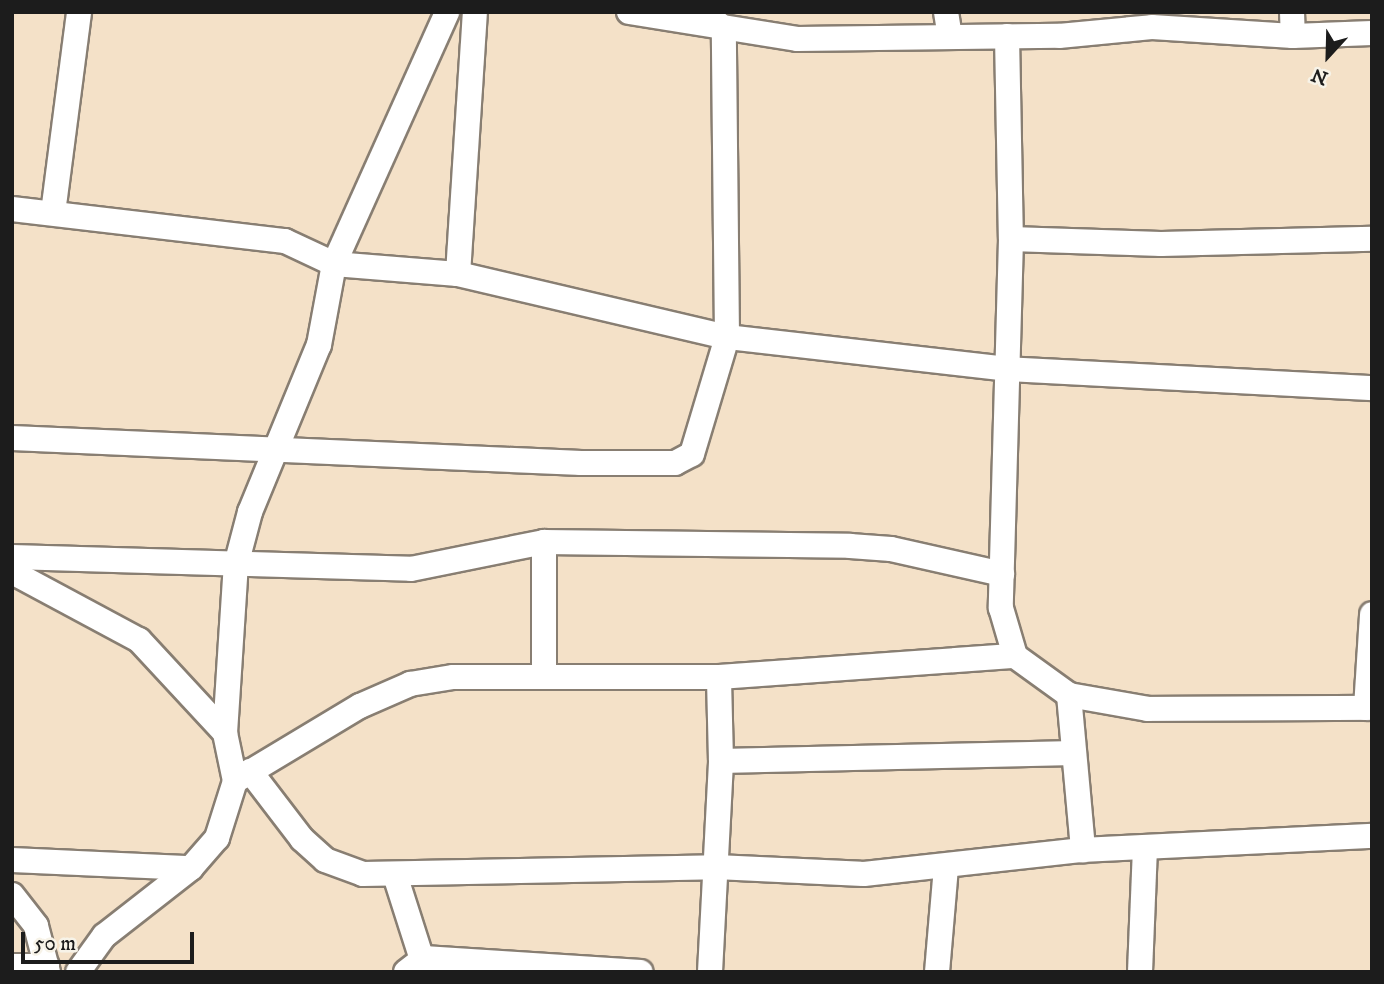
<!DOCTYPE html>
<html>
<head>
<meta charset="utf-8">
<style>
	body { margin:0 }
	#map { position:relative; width:1384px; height:984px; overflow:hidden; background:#f4e1c8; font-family:"IM FELL DW Pica",serif }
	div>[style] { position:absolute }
	.roads { filter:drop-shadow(2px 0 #887e72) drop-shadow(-2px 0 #887e72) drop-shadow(0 2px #887e72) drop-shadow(0 -2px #887e72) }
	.street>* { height:24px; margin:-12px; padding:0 12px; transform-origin:12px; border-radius:12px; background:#fff }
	span { translate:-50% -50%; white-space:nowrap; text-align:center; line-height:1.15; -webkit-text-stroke:5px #f7f3e8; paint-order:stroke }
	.frame { position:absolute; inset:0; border:14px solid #1c1c1c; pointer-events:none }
	.north { position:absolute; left:1293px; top:21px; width:70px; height:70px; -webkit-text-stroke:5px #f7f3e8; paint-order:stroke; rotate:202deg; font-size:19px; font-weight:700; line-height:28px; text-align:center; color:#1c1c1c }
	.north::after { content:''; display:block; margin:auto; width:24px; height:32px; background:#1c1c1c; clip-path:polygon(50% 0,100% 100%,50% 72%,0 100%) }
	.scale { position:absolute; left:21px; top:932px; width:173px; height:32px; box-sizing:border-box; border:4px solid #1c1c1c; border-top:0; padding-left:9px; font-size:21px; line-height:24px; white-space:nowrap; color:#1c1c1c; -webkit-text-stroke:5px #f7f3e8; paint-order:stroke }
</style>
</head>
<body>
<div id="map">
	<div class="roads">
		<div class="street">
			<i style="left:629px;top:12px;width:170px;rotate:9.1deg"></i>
			<i style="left:797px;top:39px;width:262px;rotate:-0.7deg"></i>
			<i style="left:1059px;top:36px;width:93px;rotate:-5.5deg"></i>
			<i style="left:1152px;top:27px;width:141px;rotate:3.7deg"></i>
			<i style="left:1293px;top:36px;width:79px;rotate:-2.2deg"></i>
			<i style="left:946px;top:12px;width:25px;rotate:81deg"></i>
			<i style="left:1292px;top:12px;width:24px;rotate:88deg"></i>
			<i style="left:1007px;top:36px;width:203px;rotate:88.9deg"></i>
			<i style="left:1011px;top:239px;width:369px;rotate:91.6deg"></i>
			<i style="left:1001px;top:608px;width:50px;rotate:73.7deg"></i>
			<i style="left:1015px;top:656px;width:67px;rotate:35.8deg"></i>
			<i style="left:1069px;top:695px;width:80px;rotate:10deg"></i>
			<i style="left:1148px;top:709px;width:224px;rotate:-0.3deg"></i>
			<i style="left:12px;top:209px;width:275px;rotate:6.7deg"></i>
			<i style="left:285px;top:241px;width:54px;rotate:25.1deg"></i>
			<i style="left:334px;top:264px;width:124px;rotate:4.6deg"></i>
			<i style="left:458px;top:274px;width:276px;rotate:13.2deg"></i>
			<i style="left:727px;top:337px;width:281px;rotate:6.5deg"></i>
			<i style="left:1006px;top:369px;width:366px;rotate:3deg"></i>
			<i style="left:53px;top:213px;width:203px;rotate:-82.6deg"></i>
			<i style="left:1011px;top:239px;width:150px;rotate:1.9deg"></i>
			<i style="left:1161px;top:244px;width:211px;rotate:-1.4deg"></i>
			<i style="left:458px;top:274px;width:263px;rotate:-86.3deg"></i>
			<i style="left:12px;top:438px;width:570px;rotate:2.52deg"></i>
			<i style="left:581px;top:463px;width:94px"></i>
			<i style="left:675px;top:463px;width:19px;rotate:-28deg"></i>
			<i style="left:692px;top:454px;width:122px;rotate:-73.3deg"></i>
			<i style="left:727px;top:337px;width:308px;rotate:-90.6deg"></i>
			<i style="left:724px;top:29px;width:25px;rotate:-138deg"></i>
			<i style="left:12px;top:557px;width:399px;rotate:1.7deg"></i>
			<i style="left:411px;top:569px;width:136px;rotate:-11.5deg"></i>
			<i style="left:544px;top:542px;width:306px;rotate:0.7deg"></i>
			<i style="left:850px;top:546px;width:41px;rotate:4.2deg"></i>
			<i style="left:891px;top:549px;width:114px;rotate:12.7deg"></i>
			<i style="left:12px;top:572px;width:144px;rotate:28.2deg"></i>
			<i style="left:139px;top:640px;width:127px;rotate:47.2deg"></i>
			<i style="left:225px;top:733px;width:49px;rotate:78.2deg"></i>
			<i style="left:235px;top:781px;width:60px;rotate:107.5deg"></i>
			<i style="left:217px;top:838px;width:40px;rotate:131deg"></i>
			<i style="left:191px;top:868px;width:110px;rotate:142deg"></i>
			<i style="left:104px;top:936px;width:44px;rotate:125.8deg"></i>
			<i style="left:544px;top:677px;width:135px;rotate:-90deg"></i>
			<i style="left:1069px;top:695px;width:156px;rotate:84.8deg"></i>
			<i style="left:1366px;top:708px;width:94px;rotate:-86.3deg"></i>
			<i style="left:225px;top:733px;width:168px;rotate:-86.3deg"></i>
			<i style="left:236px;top:565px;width:55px;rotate:-75.2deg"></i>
			<i style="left:250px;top:512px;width:181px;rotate:-67.6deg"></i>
			<i style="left:319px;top:345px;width:82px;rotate:-79.5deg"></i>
			<i style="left:334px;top:264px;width:276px;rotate:-65.8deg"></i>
			<i style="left:721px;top:761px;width:353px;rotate:-1.3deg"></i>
			<i style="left:250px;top:771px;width:86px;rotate:52.6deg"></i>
			<i style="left:302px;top:839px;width:31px;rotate:42deg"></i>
			<i style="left:325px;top:860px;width:40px;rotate:20.2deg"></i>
			<i style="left:363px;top:874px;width:353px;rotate:-1.1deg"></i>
			<i style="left:716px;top:867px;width:148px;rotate:2.7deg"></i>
			<i style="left:864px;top:874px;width:220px;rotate:-6.3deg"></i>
			<i style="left:1083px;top:850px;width:289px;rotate:-2.8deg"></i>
			<i style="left:235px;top:781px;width:146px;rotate:-31deg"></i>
			<i style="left:360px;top:706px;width:55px;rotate:-23.7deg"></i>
			<i style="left:410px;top:684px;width:44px;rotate:-9.2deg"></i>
			<i style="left:453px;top:677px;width:266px"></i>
			<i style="left:719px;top:677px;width:297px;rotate:-4.1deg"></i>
			<i style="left:12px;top:860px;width:179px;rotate:2.6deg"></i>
			<i style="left:395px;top:875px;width:102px;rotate:72.3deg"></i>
			<i style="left:12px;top:895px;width:39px;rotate:52deg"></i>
			<i style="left:36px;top:926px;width:48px;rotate:75.4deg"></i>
			<i style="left:12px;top:966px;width:35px"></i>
			<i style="left:406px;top:972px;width:23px;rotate:-38deg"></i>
			<i style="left:424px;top:958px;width:217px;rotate:3.7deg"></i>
			<i style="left:710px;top:972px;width:211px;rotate:-87deg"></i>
			<i style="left:721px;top:761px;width:84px;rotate:-91.4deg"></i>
			<i style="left:937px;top:972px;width:106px;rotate:-85.1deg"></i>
			<i style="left:1140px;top:972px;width:125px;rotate:-87.7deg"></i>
		</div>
	</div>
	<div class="frame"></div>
	<div class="north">N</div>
	<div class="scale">50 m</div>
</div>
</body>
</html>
